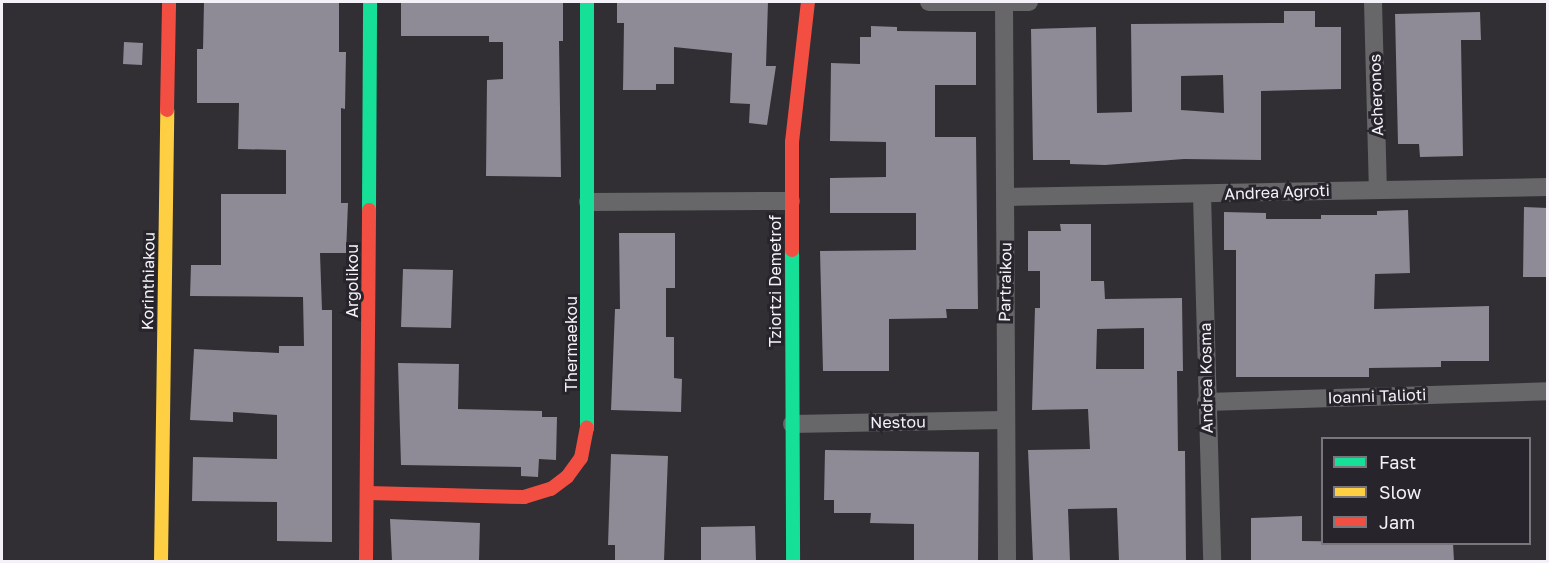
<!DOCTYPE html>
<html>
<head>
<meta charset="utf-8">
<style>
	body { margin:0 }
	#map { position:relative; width:1549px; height:563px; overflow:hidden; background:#312f34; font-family:"Golos Text",sans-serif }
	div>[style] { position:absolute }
	.building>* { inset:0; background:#8e8a96 }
	.street>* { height:18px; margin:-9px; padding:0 9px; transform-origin:9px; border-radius:9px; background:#676668 }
	.fast>* { height:14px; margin:-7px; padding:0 7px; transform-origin:7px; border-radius:7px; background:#16e098 }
	.slow>* { height:14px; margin:-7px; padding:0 7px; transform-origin:7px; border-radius:7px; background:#ffcf43 }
	.jam>* { height:14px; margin:-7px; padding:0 7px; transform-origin:7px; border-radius:7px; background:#f24e42 }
	span { translate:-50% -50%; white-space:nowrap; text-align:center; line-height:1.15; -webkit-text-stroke:6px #27242c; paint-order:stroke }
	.street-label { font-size:16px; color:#f4f2f8 }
	.frame { position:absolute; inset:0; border:3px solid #f4f2f8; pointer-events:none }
	.legend { position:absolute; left:1321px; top:437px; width:210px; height:108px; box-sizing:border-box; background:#27242c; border:2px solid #79767e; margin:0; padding:8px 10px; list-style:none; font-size:18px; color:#f4f2f8 }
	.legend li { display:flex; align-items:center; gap:12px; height:30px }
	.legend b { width:30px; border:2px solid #79767e }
</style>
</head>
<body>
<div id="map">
	<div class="building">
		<i style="clip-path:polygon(204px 2px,339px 2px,339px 52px,346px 52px,345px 109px,341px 108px,341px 203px,348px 203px,346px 253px,320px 253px,322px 310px,332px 310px,332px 542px,277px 541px,277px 502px,192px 501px,193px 457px,277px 459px,277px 415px,233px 412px,233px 422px,190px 420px,194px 349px,279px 353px,279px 346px,304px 346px,303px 297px,190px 296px,191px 265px,221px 265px,221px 194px,286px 194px,286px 150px,238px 149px,239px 103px,197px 103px,197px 49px,203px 49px)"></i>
		<i style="clip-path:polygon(401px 2px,563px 2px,563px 41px,559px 41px,561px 177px,486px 176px,487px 80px,503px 79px,503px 42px,489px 42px,489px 36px,401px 36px)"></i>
		<i style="clip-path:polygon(617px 2px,768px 2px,766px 66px,776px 66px,767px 125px,749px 123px,750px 104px,730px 103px,732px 53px,674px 47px,674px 84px,656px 84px,656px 90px,623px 90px,624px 23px,617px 23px)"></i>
		<i style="clip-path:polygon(evenodd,1284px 11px,1315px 11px,1315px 27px,1341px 27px,1341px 89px,1261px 91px,1261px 160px,1184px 159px,1105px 165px,1070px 164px,1070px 160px,1033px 160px,1031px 29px,1096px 27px,1097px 113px,1132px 112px,1131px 24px,1284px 23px,1284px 11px,1223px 75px,1224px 113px,1181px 110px,1181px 76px,1223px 75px)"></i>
		<i style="clip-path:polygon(1480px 12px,1481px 40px,1461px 40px,1463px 156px,1420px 157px,1419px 144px,1398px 144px,1395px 14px)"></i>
		<i style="clip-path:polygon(871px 26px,897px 27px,897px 31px,976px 32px,976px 85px,935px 85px,935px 137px,976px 137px,978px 309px,946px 309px,947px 318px,889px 319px,889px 371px,823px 371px,820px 251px,916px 250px,916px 213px,830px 213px,830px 178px,886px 177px,886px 142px,830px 141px,831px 63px,860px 64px,860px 37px,871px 37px)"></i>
		<i style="clip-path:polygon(124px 42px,143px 43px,142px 65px,123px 64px)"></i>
		<i style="clip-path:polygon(1524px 207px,1548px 208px,1548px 277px,1523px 277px)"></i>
		<i style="clip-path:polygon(1408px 210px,1410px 273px,1375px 274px,1374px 309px,1489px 306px,1489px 361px,1441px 361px,1441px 367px,1369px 368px,1369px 377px,1236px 377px,1236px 250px,1224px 250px,1224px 212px,1266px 213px,1266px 219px,1321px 219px,1321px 215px,1377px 215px,1377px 211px)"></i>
		<i style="clip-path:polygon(evenodd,1060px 224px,1091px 224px,1091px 281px,1104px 281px,1105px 299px,1182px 298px,1183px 371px,1177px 371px,1178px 451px,1185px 451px,1186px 561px,1119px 561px,1117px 508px,1068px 509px,1070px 561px,1033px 561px,1028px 450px,1090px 449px,1088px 409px,1032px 410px,1035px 308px,1040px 308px,1040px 271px,1028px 271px,1028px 231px,1061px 231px,1060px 224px,1144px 328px,1144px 369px,1096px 369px,1097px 329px,1144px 328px)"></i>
		<i style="clip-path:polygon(619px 233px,675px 233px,675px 288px,666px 288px,666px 337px,674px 337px,674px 378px,682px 379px,681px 412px,611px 410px,615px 309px,620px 309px)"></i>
		<i style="clip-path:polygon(403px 269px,453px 270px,451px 328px,401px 327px)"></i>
		<i style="clip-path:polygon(398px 363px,459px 364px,458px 409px,542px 411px,542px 417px,557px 417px,556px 460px,539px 459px,538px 477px,521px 476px,521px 467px,401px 465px)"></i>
		<i style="clip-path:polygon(825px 450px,979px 452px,978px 561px,914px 561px,914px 524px,870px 523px,871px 513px,834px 513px,834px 500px,824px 500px)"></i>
		<i style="clip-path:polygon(611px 454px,668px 456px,664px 561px,615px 561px,615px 545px,608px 545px)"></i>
		<i style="clip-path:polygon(1302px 516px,1302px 541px,1453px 543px,1454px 561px,1251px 561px,1251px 518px)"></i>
		<i style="clip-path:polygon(390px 519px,480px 523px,479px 561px,392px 561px)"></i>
		<i style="clip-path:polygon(755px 526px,756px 561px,701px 561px,701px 527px)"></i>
	</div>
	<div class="street">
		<i style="left:929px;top:2px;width:100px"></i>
		<i style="left:1004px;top:2px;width:560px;rotate:89.69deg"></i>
		<i style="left:1373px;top:2px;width:187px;rotate:88.5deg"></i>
		<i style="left:1202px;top:195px;width:367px;rotate:88.4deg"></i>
		<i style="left:1006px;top:197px;width:542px;rotate:-1.06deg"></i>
		<i style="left:588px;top:202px;width:203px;rotate:-0.3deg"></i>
		<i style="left:1206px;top:402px;width:342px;rotate:-1.8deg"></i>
		<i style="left:792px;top:424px;width:212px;rotate:-1.1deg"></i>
	</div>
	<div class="fast">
		<i style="left:587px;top:2px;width:426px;rotate:90deg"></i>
		<i style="left:369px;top:210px;width:208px;rotate:-89.7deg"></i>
		<i style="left:792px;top:250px;width:312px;rotate:89.8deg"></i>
	</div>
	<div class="slow">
		<i style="left:161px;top:562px;width:452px;rotate:-89.2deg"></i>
	</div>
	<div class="jam">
		<i style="left:167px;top:110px;width:108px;rotate:-88.9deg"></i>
		<i style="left:792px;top:250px;width:108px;rotate:-90deg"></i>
		<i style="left:792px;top:142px;width:141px;rotate:-83.5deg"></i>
		<i style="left:368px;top:493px;width:156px;rotate:1.5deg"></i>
		<i style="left:524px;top:497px;width:28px;rotate:-17deg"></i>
		<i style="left:551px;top:489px;width:20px;rotate:-37deg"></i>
		<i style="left:567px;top:477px;width:24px;rotate:-54deg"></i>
		<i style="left:581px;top:458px;width:31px;rotate:-79deg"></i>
		<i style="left:366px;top:562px;width:352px;rotate:-89.5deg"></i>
	</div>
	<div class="street-label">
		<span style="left:1376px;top:95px;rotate:-92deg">Acheronos</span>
		<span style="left:1277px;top:192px;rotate:-2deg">Andrea Agroti</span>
		<span style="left:148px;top:281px;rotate:-89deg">Korinthiakou</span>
		<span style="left:352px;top:281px;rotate:-90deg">Argolikou</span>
		<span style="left:775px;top:281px;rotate:-90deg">Tziortzi Demetrof</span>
		<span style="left:1005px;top:282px;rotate:-89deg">Partraikou</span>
		<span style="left:571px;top:344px;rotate:-90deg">Thermaekou</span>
		<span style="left:1206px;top:378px;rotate:-91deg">Andrea Kosma</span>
		<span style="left:1377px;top:396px;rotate:-2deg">Ioanni Talioti</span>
		<span style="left:898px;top:422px;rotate:-1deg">Nestou</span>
	</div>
	<div class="frame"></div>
	<ul class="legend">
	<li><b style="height:8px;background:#16e098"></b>Fast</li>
	<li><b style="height:8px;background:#ffcf43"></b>Slow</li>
	<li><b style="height:8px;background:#f24e42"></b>Jam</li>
	</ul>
</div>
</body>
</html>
